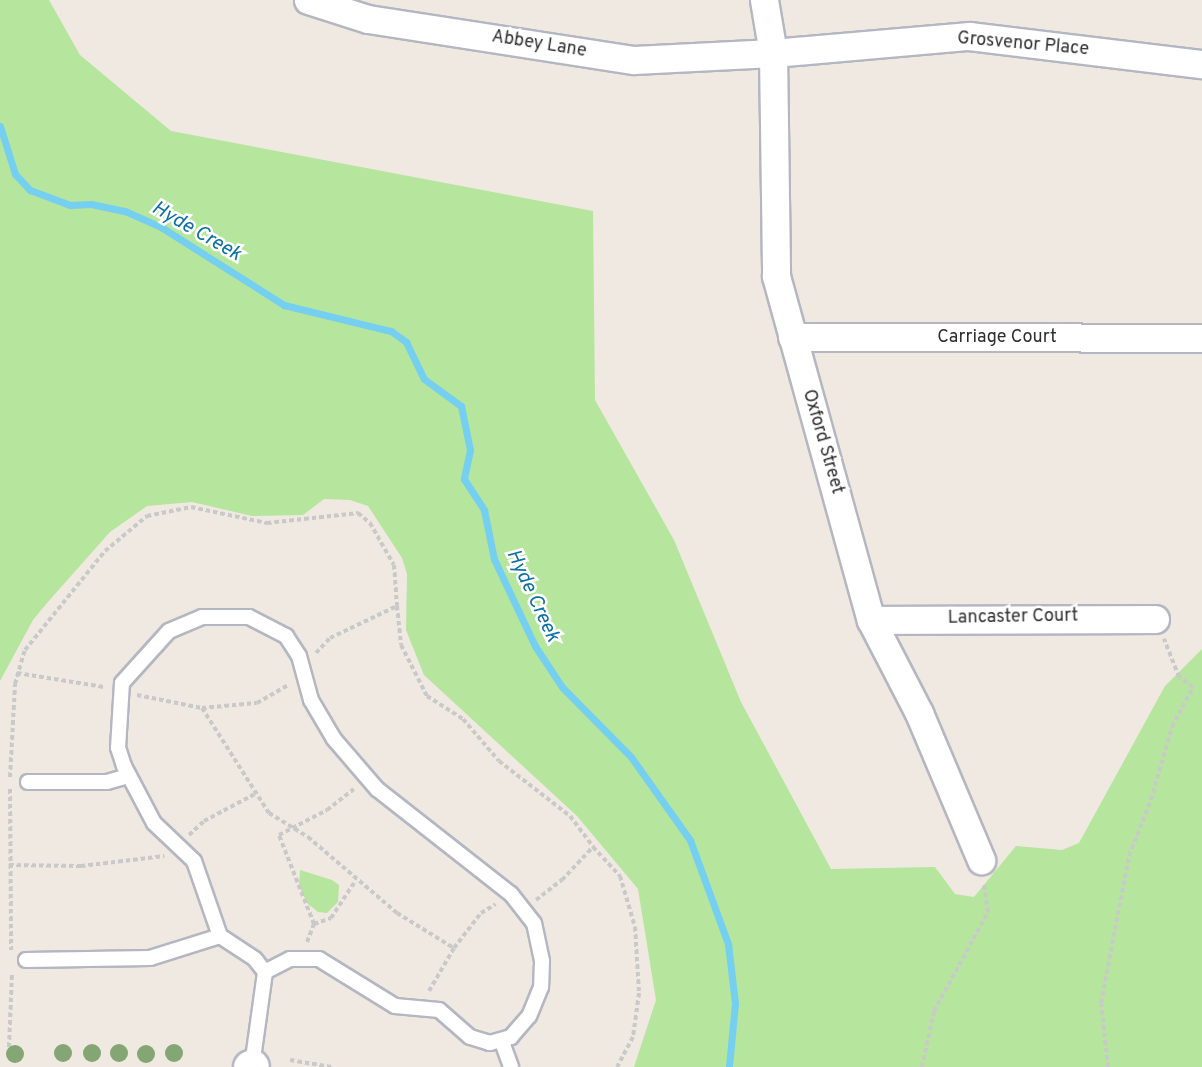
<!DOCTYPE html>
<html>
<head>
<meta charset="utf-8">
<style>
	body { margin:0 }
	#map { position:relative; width:1202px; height:1067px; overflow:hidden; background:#efe9e1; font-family:Overpass,sans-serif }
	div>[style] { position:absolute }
	.green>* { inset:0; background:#b6e59e }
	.stream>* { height:7px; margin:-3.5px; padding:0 3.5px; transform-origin:3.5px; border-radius:3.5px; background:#75cff0 }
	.path>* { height:4px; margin-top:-2px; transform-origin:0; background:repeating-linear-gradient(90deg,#c9c9c9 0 4.5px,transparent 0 7.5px) }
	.roads { filter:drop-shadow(2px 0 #b4b7c1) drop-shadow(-2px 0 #b4b7c1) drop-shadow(0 2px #b4b7c1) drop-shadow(0 -2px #b4b7c1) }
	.lane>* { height:14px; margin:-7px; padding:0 7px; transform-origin:7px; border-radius:7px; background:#fff }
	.street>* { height:27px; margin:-13.5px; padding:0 13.5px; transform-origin:13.5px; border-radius:13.5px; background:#fff }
	.secondary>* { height:33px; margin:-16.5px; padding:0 16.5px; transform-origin:16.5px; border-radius:16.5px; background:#fff }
	.trees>* { width:18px; height:18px; margin:-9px; border-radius:50%; background:#84a574 }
	span { translate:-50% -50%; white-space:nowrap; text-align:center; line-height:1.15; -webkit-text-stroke:5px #fff; paint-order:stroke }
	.street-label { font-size:18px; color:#2e2e2e }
	.water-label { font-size:20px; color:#0d6fa3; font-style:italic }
</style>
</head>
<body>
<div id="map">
	<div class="green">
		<i style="clip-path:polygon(0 0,49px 0,80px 55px,171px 131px,593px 211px,595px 400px,674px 540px,741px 702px,831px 869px,935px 867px,955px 894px,974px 897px,1016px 846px,1062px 850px,1079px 843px,1165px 686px,1202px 649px,1202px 1067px,634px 1067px,656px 1000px,638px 889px,577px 816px,424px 675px,406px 630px,407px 574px,402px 558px,368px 506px,350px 500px,324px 499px,303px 515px,252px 516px,192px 502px,147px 506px,110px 532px,47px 603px,33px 620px,0 681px)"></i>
		<i style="clip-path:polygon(300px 870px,332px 880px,339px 885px,338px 902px,327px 913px,318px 912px,307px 903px,299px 886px)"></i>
	</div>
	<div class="stream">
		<i style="left:0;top:126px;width:50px;rotate:72.6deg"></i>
		<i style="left:15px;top:174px;width:22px;rotate:47deg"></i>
		<i style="left:30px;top:190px;width:43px;rotate:20.6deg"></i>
		<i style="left:70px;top:205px;width:21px;rotate:-3deg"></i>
		<i style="left:91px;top:204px;width:35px;rotate:12deg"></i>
		<i style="left:125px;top:211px;width:39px;rotate:24deg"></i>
		<i style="left:161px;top:227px;width:146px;rotate:32.4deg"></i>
		<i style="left:284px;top:305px;width:110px;rotate:13.7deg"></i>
		<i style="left:391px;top:331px;width:19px;rotate:36deg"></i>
		<i style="left:406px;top:342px;width:41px;rotate:64.1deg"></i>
		<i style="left:424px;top:379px;width:46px;rotate:36.1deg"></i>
		<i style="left:461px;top:406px;width:45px;rotate:78.4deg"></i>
		<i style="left:470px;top:450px;width:30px;rotate:102deg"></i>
		<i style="left:464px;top:479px;width:37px;rotate:57deg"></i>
		<i style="left:484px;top:510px;width:50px;rotate:78.5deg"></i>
		<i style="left:494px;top:559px;width:96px;rotate:64.8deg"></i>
		<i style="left:535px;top:646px;width:49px;rotate:56.6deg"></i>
		<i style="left:562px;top:687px;width:98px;rotate:45.4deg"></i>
		<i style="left:631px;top:757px;width:102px;rotate:54.6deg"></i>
		<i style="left:690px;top:840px;width:111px;rotate:69.9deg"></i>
		<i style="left:728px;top:944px;width:59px;rotate:83.2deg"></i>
		<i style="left:735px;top:1003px;width:64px;rotate:95.4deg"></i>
	</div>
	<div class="path">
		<i style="left:316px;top:653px;width:21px;rotate:-47deg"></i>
		<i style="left:330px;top:638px;width:74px;rotate:-25.5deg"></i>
		<i style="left:397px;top:606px;width:39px;rotate:84deg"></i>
		<i style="left:401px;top:645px;width:57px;rotate:63deg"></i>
		<i style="left:427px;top:696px;width:43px;rotate:32.6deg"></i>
		<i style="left:463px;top:719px;width:55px;rotate:49.4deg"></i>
		<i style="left:499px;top:761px;width:90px;rotate:37.8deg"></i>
		<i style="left:570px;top:816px;width:39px;rotate:53deg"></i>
		<i style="left:17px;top:673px;width:88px;rotate:9.1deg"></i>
		<i style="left:137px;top:695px;width:66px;rotate:11.3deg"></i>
		<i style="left:202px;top:708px;width:55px;rotate:-5.2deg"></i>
		<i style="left:257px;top:703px;width:36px;rotate:-30deg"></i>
		<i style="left:202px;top:708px;width:125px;rotate:57.5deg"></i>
		<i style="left:269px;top:813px;width:46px;rotate:31.6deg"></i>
		<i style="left:308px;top:837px;width:117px;rotate:40.5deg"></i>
		<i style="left:397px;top:913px;width:67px;rotate:31.6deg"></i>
		<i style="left:454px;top:948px;width:44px;rotate:-52.4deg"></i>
		<i style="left:481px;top:913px;width:17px;rotate:-31deg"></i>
		<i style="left:10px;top:777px;width:93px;rotate:-86.9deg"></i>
		<i style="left:15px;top:684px;width:35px;rotate:-74deg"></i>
		<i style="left:25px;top:650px;width:127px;rotate:-51.1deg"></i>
		<i style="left:105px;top:551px;width:55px;rotate:-39.8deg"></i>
		<i style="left:147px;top:516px;width:45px;rotate:-11.6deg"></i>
		<i style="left:191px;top:507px;width:78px;rotate:11.9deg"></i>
		<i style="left:267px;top:523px;width:92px;rotate:-6.3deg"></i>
		<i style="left:358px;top:513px;width:16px;rotate:40deg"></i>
		<i style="left:370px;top:523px;width:48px;rotate:60.3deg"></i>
		<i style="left:394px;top:565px;width:41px;rotate:85.8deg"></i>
		<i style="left:10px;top:789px;width:161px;rotate:89.6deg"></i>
		<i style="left:189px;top:835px;width:21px;rotate:-43deg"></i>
		<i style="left:204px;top:821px;width:58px;rotate:-27.9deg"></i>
		<i style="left:9px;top:865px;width:72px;rotate:0.8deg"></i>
		<i style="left:81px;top:866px;width:84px;rotate:-6.9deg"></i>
		<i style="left:536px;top:900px;width:33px;rotate:-38deg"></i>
		<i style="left:562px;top:880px;width:45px;rotate:-46.8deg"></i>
		<i style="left:593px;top:847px;width:40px;rotate:47deg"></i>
		<i style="left:620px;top:876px;width:53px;rotate:73.6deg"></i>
		<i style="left:635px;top:927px;width:66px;rotate:86.5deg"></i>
		<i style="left:639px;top:993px;width:44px;rotate:97.8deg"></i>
		<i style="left:633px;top:1037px;width:34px;rotate:118deg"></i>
		<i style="left:314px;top:924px;width:96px;rotate:-111.5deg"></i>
		<i style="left:279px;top:835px;width:54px;rotate:-27.5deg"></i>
		<i style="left:327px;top:810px;width:34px;rotate:-38deg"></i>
		<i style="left:307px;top:942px;width:19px;rotate:-69deg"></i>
		<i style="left:314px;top:924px;width:18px;rotate:-19deg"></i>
		<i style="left:331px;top:918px;width:45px;rotate:-56.7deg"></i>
		<i style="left:429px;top:991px;width:50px;rotate:-59.8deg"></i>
		<i style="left:9px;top:1047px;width:75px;rotate:-87.7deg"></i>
		<i style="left:290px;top:1060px;width:42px;rotate:9.7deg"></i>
		<i style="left:922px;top:1067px;width:57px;rotate:-77.9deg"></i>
		<i style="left:934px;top:1011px;width:113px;rotate:-61.4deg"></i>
		<i style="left:988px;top:912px;width:29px;rotate:-98deg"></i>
		<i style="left:1108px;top:1067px;width:64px;rotate:-96.2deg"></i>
		<i style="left:1101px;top:1003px;width:150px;rotate:-79.2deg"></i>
		<i style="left:1129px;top:856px;width:60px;rotate:-68.6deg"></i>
		<i style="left:1151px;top:800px;width:76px;rotate:-74deg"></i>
		<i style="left:1172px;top:727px;width:45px;rotate:-62.3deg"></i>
		<i style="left:1193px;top:687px;width:17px;rotate:-144deg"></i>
		<i style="left:1179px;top:677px;width:41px;rotate:-111.5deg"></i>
	</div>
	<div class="roads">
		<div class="lane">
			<i style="left:28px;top:782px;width:79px"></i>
			<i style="left:107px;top:782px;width:22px;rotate:-16deg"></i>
			<i style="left:26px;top:960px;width:124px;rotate:-0.9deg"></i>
			<i style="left:150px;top:958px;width:73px;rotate:-17.4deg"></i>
			<i style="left:502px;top:1042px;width:27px;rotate:70deg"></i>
			<i style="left:252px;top:1066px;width:95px;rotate:-82.1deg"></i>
			<i style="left:265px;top:972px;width:16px;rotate:-128deg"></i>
			<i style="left:255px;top:959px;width:42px;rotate:-146.7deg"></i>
			<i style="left:220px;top:936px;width:79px;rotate:-109.1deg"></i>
			<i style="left:194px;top:861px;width:55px;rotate:-136.5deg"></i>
			<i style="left:154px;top:823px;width:64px;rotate:-117.8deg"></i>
			<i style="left:124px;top:766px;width:19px;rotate:-108deg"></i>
			<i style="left:118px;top:748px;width:65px;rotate:-86.5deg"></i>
			<i style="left:122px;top:683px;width:70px;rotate:-47.9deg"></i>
			<i style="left:169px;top:631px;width:36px;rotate:-23deg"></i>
			<i style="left:202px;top:617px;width:47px"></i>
			<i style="left:249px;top:617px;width:42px;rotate:27.2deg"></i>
			<i style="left:286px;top:636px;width:24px;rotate:57deg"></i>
			<i style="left:299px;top:656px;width:46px;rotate:74.7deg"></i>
			<i style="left:311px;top:700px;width:45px;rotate:59.5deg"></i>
			<i style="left:334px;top:739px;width:66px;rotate:49.3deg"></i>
			<i style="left:377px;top:789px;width:170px;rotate:38.1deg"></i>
			<i style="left:511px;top:894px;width:37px;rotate:52deg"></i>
			<i style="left:534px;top:923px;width:39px;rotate:78deg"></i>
			<i style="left:542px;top:961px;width:26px;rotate:92deg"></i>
			<i style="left:541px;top:987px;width:31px;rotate:112deg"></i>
			<i style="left:529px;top:1016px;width:28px;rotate:131deg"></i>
			<i style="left:511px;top:1037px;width:22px;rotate:164deg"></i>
			<i style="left:490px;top:1043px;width:21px;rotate:-163deg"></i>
			<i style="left:470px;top:1037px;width:41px;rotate:-138.9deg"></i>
			<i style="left:439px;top:1010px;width:44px;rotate:-174.8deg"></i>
			<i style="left:395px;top:1006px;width:89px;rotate:-148.3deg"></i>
			<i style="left:319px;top:959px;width:29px;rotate:180deg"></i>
			<i style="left:290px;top:959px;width:28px;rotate:153deg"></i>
		</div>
		<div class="street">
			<i style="left:308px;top:0;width:63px;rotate:17.6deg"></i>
			<i style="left:368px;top:19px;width:269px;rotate:8.8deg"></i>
			<i style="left:634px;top:60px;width:139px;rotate:-2.9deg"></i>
			<i style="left:773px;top:53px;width:197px;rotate:-5deg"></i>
			<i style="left:969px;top:36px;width:235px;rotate:6.9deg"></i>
			<i style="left:764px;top:0;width:54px;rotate:80.4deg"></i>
			<i style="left:773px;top:53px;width:223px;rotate:89.2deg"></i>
			<i style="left:776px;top:276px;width:357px;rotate:74.6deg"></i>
			<i style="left:871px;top:620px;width:105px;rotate:62.7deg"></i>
			<i style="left:919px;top:713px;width:160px;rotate:67.1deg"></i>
			<i style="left:792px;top:337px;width:410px;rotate:0.1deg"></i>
			<i style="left:871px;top:620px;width:284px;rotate:-0.2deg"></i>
		</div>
		<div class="secondary">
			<i style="left:250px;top:1067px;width:2px;rotate:-27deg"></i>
		</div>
	</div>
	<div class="trees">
		<i style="left:63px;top:1053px"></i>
		<i style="left:92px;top:1053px"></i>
		<i style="left:119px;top:1053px"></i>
		<i style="left:174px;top:1053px"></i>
		<i style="left:15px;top:1054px"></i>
		<i style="left:146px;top:1054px"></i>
	</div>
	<div class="street-label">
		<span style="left:539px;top:45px;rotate:9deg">Abbey Lane</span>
		<span style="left:1023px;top:45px;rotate:5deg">Grosvenor Place</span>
		<span style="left:997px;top:338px">Carriage Court</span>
		<span style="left:822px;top:442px;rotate:74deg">Oxford Street</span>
		<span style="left:1013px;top:618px;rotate:-1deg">Lancaster Court</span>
	</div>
	<div class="water-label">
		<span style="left:196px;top:232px;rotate:30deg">Hyde Creek</span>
		<span style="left:532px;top:596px;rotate:65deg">Hyde Creek</span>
	</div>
</div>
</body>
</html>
